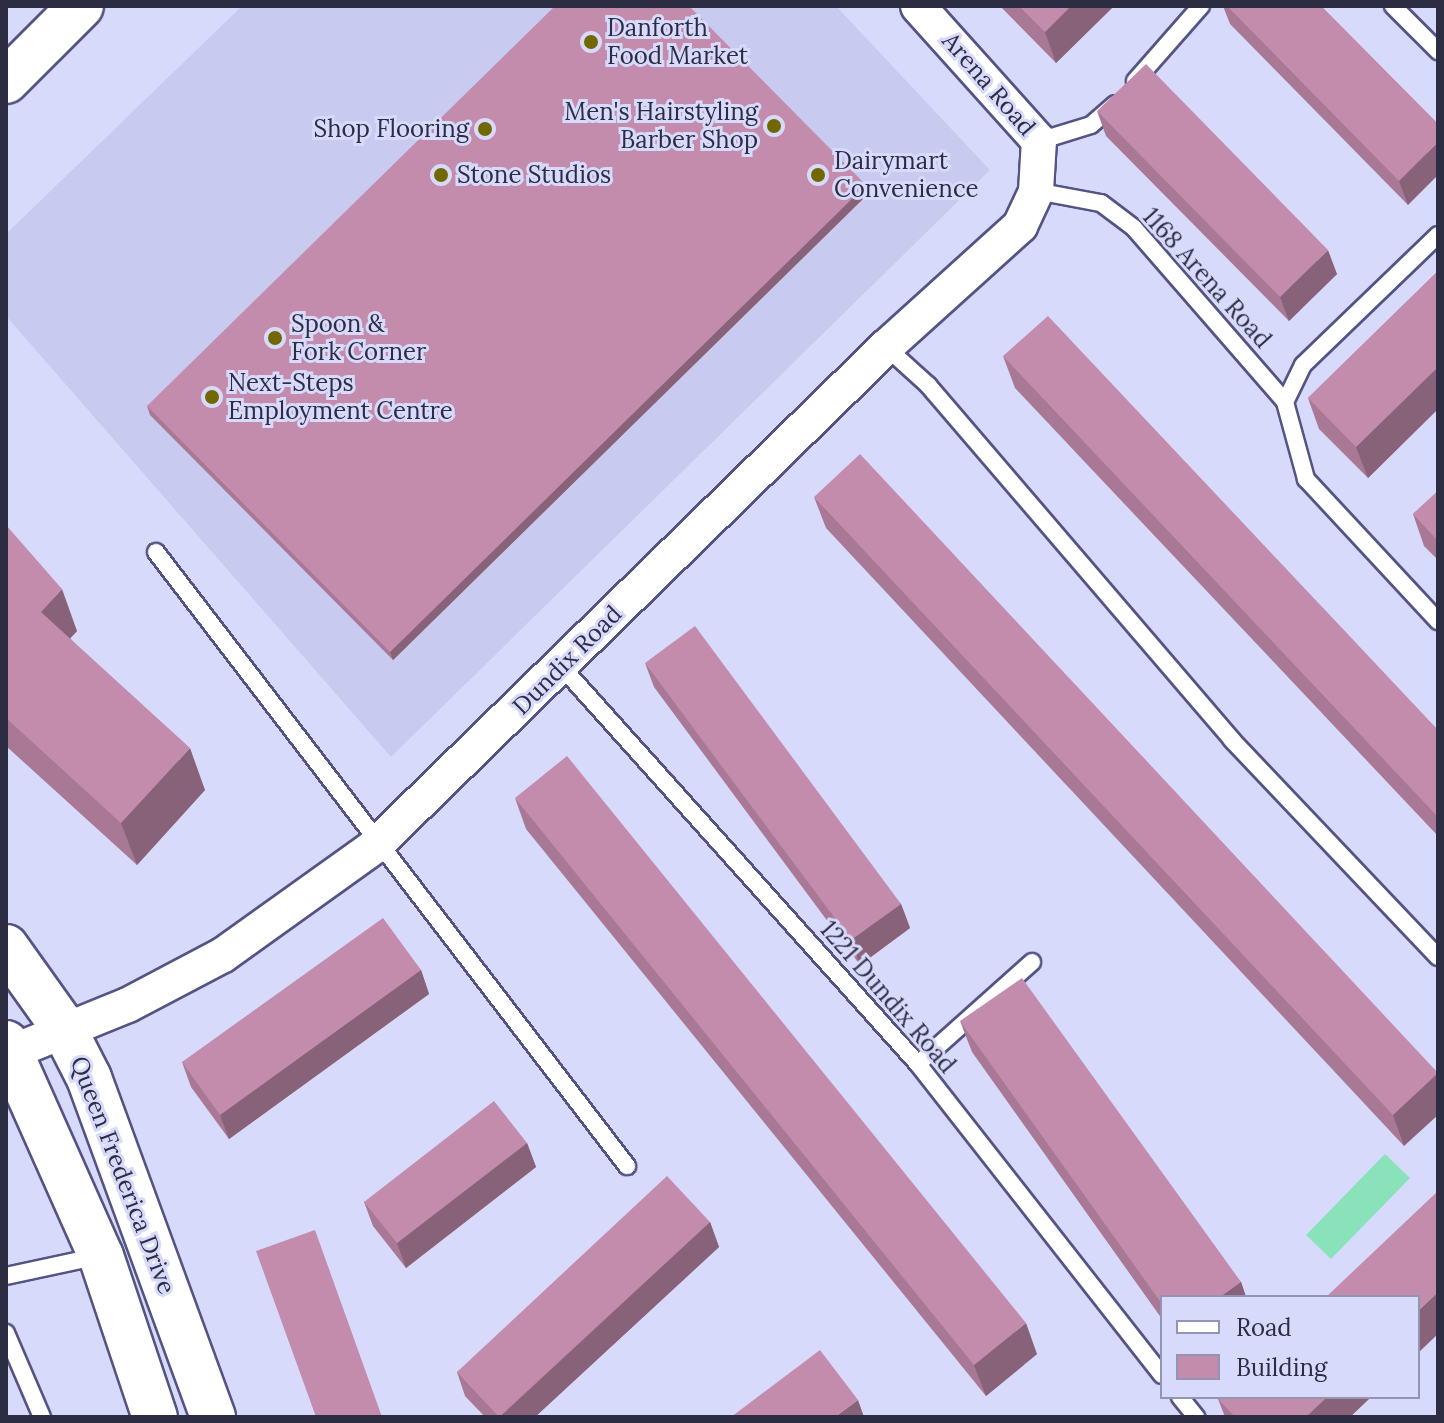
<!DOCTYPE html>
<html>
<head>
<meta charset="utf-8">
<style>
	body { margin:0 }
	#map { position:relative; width:1444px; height:1423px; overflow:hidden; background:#d8dafc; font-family:Lora,serif }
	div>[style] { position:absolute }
	.built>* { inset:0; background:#c8caf0 }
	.green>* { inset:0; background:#8ae2ba }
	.roads { filter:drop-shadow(2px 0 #545484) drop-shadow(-2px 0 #545484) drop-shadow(0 2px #545484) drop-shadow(0 -2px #545484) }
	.lane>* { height:16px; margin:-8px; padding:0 8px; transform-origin:8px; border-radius:8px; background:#fff }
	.street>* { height:34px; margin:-17px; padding:0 17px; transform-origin:17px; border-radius:17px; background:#fff }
	.secondary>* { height:44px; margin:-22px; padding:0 22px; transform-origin:22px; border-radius:22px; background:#fff }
	.primary>* { height:44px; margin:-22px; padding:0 22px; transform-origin:22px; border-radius:22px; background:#fff }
	.wall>* { inset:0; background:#a87894 }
	.shaded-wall>* { inset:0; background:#886278 }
	.building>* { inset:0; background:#c38cac }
	.dots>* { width:22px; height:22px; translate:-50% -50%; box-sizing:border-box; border:4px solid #d8dafc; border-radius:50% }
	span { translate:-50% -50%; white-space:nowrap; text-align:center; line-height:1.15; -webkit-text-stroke:6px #d8dafc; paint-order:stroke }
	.poi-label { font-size:24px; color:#2c2c42 }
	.left { translate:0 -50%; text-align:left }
	.right { translate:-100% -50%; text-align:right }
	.street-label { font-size:24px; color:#2c2c42 }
	.frame { position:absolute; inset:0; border:8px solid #2c2c42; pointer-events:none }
	.legend { position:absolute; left:1160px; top:1295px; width:260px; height:104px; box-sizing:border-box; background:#d8dafc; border:2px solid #9394b2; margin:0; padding:10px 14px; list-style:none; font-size:24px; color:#2c2c42 }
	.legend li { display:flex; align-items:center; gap:16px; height:40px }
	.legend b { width:40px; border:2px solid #9394b2 }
</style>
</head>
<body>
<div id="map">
	<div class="built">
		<i style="clip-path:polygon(242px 6px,836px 6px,990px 170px,391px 757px,6px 316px,6px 234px)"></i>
	</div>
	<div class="green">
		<i style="clip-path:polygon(1385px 1154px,1410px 1178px,1331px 1259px,1306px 1235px)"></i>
	</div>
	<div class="roads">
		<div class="lane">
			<i style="left:1393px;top:6px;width:64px;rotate:45deg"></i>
			<i style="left:1135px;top:81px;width:100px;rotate:-48.7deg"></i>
			<i style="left:1039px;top:141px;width:54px;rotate:-17.1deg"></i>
			<i style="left:1091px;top:125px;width:32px;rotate:-41deg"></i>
			<i style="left:1036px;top:191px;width:66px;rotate:10.5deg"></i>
			<i style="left:1101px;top:203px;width:41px;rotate:37.1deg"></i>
			<i style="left:1134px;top:228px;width:230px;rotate:49deg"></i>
			<i style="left:1438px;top:235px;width:187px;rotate:136.1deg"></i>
			<i style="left:1303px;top:365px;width:41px;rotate:115.9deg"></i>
			<i style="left:1285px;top:402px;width:80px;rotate:74.7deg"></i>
			<i style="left:1306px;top:479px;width:194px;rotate:47.1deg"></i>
			<i style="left:886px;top:347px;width:57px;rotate:42.1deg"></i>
			<i style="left:928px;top:385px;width:467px;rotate:49.4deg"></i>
			<i style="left:1232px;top:740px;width:299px;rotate:46.5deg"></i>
			<i style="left:156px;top:552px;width:774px;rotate:52.51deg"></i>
			<i style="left:561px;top:666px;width:535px;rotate:48.11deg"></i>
			<i style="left:918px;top:1064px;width:395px;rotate:51.9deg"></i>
			<i style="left:918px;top:1064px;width:153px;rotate:-41.8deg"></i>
			<i style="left:6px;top:1276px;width:95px;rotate:-12.1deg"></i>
			<i style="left:6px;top:1333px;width:91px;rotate:66.8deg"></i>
			<i style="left:1180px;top:1397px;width:26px;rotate:51deg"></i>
		</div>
		<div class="street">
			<i style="left:12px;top:1052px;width:125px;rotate:-22.1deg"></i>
			<i style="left:128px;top:1005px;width:107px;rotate:-27.8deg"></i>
			<i style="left:223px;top:955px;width:187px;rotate:-35.6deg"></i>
			<i style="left:375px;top:846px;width:714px;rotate:-44.32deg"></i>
			<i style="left:886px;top:347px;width:181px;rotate:-42.1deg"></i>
			<i style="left:1020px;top:226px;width:38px;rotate:-65deg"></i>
			<i style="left:1036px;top:191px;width:50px;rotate:-86.6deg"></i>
			<i style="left:1039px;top:141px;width:181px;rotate:-131.9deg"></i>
		</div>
		<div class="secondary">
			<i style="left:6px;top:947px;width:98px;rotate:54.5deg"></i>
			<i style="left:63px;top:1027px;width:57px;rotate:63deg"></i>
			<i style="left:89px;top:1078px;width:361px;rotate:69.9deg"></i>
			<i style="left:6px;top:1043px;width:233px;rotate:66deg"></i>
			<i style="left:101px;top:1256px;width:170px;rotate:71.5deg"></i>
		</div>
		<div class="primary">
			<i style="left:6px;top:81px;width:106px;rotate:-45deg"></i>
		</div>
	</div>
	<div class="wall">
		<i style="clip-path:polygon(1000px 6px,1114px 6px,1056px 63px)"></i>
		<i style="clip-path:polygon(1223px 6px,1321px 6px,1438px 124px,1408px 205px,1230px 24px)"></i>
		<i style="clip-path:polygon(1097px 111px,1337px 274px,1289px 321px,1106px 136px)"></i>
		<i style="clip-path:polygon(869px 193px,393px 660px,150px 415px,147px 406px)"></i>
		<i style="clip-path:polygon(1438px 271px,1438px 409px,1368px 478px,1319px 429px,1308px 398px)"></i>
		<i style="clip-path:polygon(1003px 356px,1438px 730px,1438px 836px,1015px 388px)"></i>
		<i style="clip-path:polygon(1438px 491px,1438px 560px,1424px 546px,1413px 514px)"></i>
		<i style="clip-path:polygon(814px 497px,1438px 1073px,1404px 1146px,826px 528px)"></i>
		<i style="clip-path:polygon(6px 525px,77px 631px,70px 638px,205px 790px,137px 865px,6px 746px)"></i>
		<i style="clip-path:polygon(645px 663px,901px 904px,910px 928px,860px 965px,654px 687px)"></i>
		<i style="clip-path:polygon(515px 798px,1037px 1354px,986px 1396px,526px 829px)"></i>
		<i style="clip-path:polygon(421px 970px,429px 994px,229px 1139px,191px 1087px,182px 1062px)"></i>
		<i style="clip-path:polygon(960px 1021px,1241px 1282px,1246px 1297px,1162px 1297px,1162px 1319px,972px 1052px)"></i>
		<i style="clip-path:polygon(527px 1143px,536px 1167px,406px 1268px,373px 1226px,364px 1202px)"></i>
		<i style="clip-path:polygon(710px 1222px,719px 1247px,535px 1417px,485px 1417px,465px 1396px,457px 1372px)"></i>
		<i style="clip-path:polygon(1220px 1397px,1371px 1397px,1350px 1417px,1225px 1417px,1218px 1399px)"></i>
	</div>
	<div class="shaded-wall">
		<i style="clip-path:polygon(1071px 6px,1114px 6px,1056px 63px,1045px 32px)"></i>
		<i style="clip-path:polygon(1438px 142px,1438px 175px,1408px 205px,1399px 181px)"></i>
		<i style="clip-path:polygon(866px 185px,869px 193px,393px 660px,390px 652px)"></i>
		<i style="clip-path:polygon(1328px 250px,1337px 274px,1289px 321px,1280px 297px)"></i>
		<i style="clip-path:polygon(1438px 367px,1438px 409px,1368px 478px,1356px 447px)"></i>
		<i style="clip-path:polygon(62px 589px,77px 631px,56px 654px,41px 612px)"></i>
		<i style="clip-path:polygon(190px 748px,205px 790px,137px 865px,121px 823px)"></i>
		<i style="clip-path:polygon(901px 904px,910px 928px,860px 965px,851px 940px)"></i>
		<i style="clip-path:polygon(421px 970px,429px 994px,229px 1139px,220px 1115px)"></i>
		<i style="clip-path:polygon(1438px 1073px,1438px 1115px,1404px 1146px,1393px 1115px)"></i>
		<i style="clip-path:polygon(527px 1143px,536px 1167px,406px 1268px,397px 1243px)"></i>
		<i style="clip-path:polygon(710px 1222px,719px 1247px,535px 1417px,500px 1417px)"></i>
		<i style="clip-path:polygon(1241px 1282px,1246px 1297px,1220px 1297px)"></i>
		<i style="clip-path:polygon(1438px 1292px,1438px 1334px,1418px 1353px,1418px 1311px)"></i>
		<i style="clip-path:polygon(1026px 1323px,1037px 1354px,986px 1396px,974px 1365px)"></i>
		<i style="clip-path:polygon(1327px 1397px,1371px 1397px,1350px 1417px,1306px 1417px)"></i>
		<i style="clip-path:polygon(858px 1400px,864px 1417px,835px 1417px)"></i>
	</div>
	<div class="building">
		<i style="clip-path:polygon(555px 6px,689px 6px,866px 185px,390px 652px,147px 406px)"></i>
		<i style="clip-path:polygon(1019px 6px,1071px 6px,1045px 32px)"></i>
		<i style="clip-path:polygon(1227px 6px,1321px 6px,1438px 124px,1438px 142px,1399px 181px)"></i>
		<i style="clip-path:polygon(1146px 64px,1328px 250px,1280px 297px,1097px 111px)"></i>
		<i style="clip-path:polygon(1438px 271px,1438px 367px,1356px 447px,1308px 398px)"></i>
		<i style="clip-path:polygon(1048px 316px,1438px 730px,1438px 817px,1003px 356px)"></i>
		<i style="clip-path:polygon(860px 454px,1438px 1073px,1393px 1115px,814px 497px)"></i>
		<i style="clip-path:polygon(1438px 491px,1438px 541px,1413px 514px)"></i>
		<i style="clip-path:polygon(6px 525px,62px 589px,41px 612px,190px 748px,121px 823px,6px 718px)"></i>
		<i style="clip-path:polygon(695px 626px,901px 904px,851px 940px,645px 663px)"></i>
		<i style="clip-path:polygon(567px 756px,1026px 1323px,974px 1365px,515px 798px)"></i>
		<i style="clip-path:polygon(383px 918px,421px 970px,220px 1115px,182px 1062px)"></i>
		<i style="clip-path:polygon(1022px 978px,1241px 1282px,1220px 1297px,1162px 1297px,1162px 1304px,960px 1021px)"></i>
		<i style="clip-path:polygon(494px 1101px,527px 1143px,397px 1243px,364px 1202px)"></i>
		<i style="clip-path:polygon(667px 1176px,710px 1222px,499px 1417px,457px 1372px)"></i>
		<i style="clip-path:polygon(1438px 1191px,1438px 1292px,1418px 1311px,1418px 1297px,1326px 1297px)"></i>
		<i style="clip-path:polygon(315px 1230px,382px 1417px,316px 1417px,256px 1251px)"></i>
		<i style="clip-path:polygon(820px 1350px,858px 1400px,835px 1417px,731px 1417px)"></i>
		<i style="clip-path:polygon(1220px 1397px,1327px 1397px,1306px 1417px,1235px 1417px,1218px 1399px)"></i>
	</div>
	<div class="dots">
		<i style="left:591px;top:42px;background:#716800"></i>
		<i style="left:774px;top:126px;background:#716800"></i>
		<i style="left:485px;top:129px;background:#716800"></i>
		<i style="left:441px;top:175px;background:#716800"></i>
		<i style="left:818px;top:175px;background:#716800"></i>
		<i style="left:275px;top:338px;background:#716800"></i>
		<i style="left:212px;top:397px;background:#716800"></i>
	</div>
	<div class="poi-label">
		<span class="left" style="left:607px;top:42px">Danforth<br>Food Market</span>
		<span class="right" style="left:758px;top:126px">Men's Hairstyling<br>Barber Shop</span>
		<span class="right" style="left:469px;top:129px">Shop Flooring</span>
		<span class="left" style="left:834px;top:175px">Dairymart<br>Convenience</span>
		<span class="left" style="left:457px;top:175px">Stone Studios</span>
		<span class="left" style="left:291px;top:338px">Spoon &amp;<br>Fork Corner</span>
		<span class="left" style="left:228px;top:397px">Next-Steps<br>Employment Centre</span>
	</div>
	<div class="street-label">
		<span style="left:989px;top:84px;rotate:49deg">Arena Road</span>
		<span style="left:1207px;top:278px;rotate:48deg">1168 Arena Road</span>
		<span style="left:567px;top:660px;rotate:-45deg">Dundix Road</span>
		<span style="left:888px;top:997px;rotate:49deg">1221 Dundix Road</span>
		<span style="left:123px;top:1175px;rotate:69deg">Queen Frederica Drive</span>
	</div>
	<div class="frame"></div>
	<ul class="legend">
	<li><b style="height:10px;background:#fff"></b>Road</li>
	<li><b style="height:22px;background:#c38cac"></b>Building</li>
	</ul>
</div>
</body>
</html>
